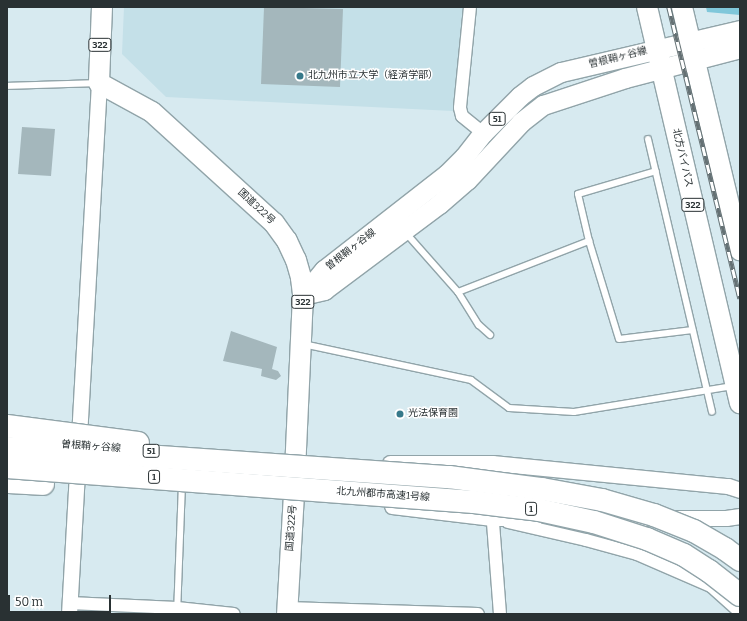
<!DOCTYPE html>
<html>
<head>
<meta charset="utf-8">
<style>
	body { margin:0 }
	#map { position:relative; width:747px; height:621px; overflow:hidden; background:#d7eaf0; font-family:Bitter,"Noto Sans JP",serif }
	div>[style] { position:absolute }
	.built>* { inset:0; background:#c4e0e8 }
	.green>* { inset:0; background:#80c7da }
	.building>* { inset:0; background:#a4b7bc }
	.roads { filter:drop-shadow(1px 0 #91a4a9) drop-shadow(-1px 0 #91a4a9) drop-shadow(0 1px #91a4a9) drop-shadow(0 -1px #91a4a9) }
	.service>* { height:6px; margin:-3px; padding:0 3px; transform-origin:3px; border-radius:3px; background:#fff }
	.minor>* { height:12px; margin:-6px; padding:0 6px; transform-origin:6px; border-radius:6px; background:#fff }
	.tertiary>* { height:15px; margin:-7.5px; padding:0 7.5px; transform-origin:7.5px; border-radius:7.5px; background:#fff }
	.primary>* { height:19px; margin:-9.5px; padding:0 9.5px; transform-origin:9.5px; border-radius:9.5px; background:#fff }
	.trunk>* { height:20px; margin:-10px; padding:0 10px; transform-origin:10px; border-radius:10px; background:#fff }
	.motorway>* { height:22px; margin:-11px; padding:0 11px; transform-origin:11px; border-radius:11px; background:#fff }
	.rail>* { height:4.5px; margin-top:-2.25px; transform-origin:0; background:repeating-linear-gradient(90deg,#fff 0 9px,#657174 0 18px); box-sizing:border-box; border-block:1px solid #657174 }
	.bridges { filter:drop-shadow(1px 0 #91a4a9) drop-shadow(-1px 0 #91a4a9) drop-shadow(0 1px #91a4a9) drop-shadow(0 -1px #91a4a9) }
	.motorway-bridge>* { height:22px; margin:-11px; padding:0 11px; transform-origin:11px; border-radius:11px; background:#fff }
	.dots>* { width:11px; height:11px; translate:-50% -50%; box-sizing:border-box; border:2px solid #fff; border-radius:50% }
	span { translate:-50% -50%; white-space:nowrap; text-align:center; line-height:1.15; -webkit-text-stroke:3px #fff; paint-order:stroke }
	.shield-label span { padding:1px 3px; background:#fff; border:1px solid; border-radius:3px; -webkit-text-stroke-width:0 }
	.shield-label { font-size:9px; color:#293133; font-weight:700 }
	.street-label { font-size:10px; color:#293133 }
	.poi-label { font-size:10px; color:#293133 }
	.left { translate:0 -50%; text-align:left }
	.frame { position:absolute; inset:0; border:8px solid #293133; pointer-events:none }
	.scale { position:absolute; left:8px; top:595px; width:103px; height:18px; box-sizing:border-box; border:2px solid #293133; border-top:0; padding-left:5px; font-size:12px; line-height:14px; white-space:nowrap; color:#293133; -webkit-text-stroke:3px #fff; paint-order:stroke }
</style>
</head>
<body>
<div id="map">
	<div class="built">
		<i style="clip-path:polygon(124px 7px,465px 7px,453px 111px,166px 97px,122px 54px)"></i>
	</div>
	<div class="green">
		<i style="clip-path:polygon(706px 7px,740px 7px,740px 15px,707px 12px)"></i>
	</div>
	<div class="building">
		<i style="clip-path:polygon(264px 7px,343px 9px,340px 87px,261px 84px)"></i>
		<i style="clip-path:polygon(22px 127px,55px 129px,51px 176px,18px 174px)"></i>
		<i style="clip-path:polygon(231px 331px,277px 347px,272px 369px,278px 371px,281px 376px,276px 380px,261px 376px,262px 369px,223px 361px)"></i>
	</div>
	<div class="roads">
		<div class="service">
			<i style="left:7px;top:86px;width:90px;rotate:-1.9deg"></i>
			<i style="left:648px;top:139px;width:280px;rotate:76.8deg"></i>
			<i style="left:405px;top:232px;width:80px;rotate:48.5deg"></i>
			<i style="left:458px;top:292px;width:39px;rotate:58deg"></i>
			<i style="left:479px;top:325px;width:15px;rotate:42deg"></i>
			<i style="left:589px;top:241px;width:48px;rotate:-103.2deg"></i>
			<i style="left:578px;top:194px;width:81px;rotate:-16.4deg"></i>
			<i style="left:458px;top:292px;width:141px;rotate:-21.3deg"></i>
			<i style="left:589px;top:241px;width:102px;rotate:73deg"></i>
			<i style="left:619px;top:339px;width:74px;rotate:-7deg"></i>
			<i style="left:303px;top:344px;width:172px;rotate:12.1deg"></i>
			<i style="left:471px;top:380px;width:47px;rotate:36.4deg"></i>
			<i style="left:509px;top:408px;width:65px;rotate:3.5deg"></i>
			<i style="left:574px;top:412px;width:161px;rotate:-9.3deg"></i>
			<i style="left:177px;top:614px;width:128px;rotate:-87.8deg"></i>
		</div>
		<div class="minor">
			<i style="left:470px;top:7px;width:101px;rotate:95.7deg"></i>
			<i style="left:460px;top:108px;width:8px;rotate:76deg"></i>
			<i style="left:462px;top:116px;width:27px;rotate:39deg"></i>
			<i style="left:492px;top:510px;width:104px;rotate:85.6deg"></i>
			<i style="left:508px;top:522px;width:80px;rotate:13deg"></i>
			<i style="left:586px;top:540px;width:53px;rotate:15.4deg"></i>
			<i style="left:637px;top:554px;width:81px;rotate:23.4deg"></i>
			<i style="left:711px;top:586px;width:39px;rotate:42deg"></i>
			<i style="left:70px;top:603px;width:107px;rotate:2.7deg"></i>
			<i style="left:177px;top:608px;width:57px;rotate:6deg"></i>
			<i style="left:287px;top:608px;width:191px;rotate:1.8deg"></i>
		</div>
		<div class="tertiary">
			<i style="left:390px;top:463px;width:102px"></i>
			<i style="left:492px;top:463px;width:237px;rotate:5.6deg"></i>
			<i style="left:728px;top:486px;width:13px;rotate:18deg"></i>
			<i style="left:392px;top:506px;width:101px;rotate:6.8deg"></i>
			<i style="left:492px;top:518px;width:43px"></i>
			<i style="left:597px;top:518px;width:48px"></i>
			<i style="left:671px;top:518px;width:55px"></i>
			<i style="left:726px;top:518px;width:14px;rotate:-8deg"></i>
			<i style="left:69px;top:614px;width:532px;rotate:-86.77deg"></i>
		</div>
		<div class="primary">
			<i style="left:303px;top:295px;width:33px;rotate:-50deg"></i>
			<i style="left:324px;top:270px;width:156px;rotate:-38deg"></i>
			<i style="left:447px;top:174px;width:24px;rotate:-45deg"></i>
			<i style="left:464px;top:157px;width:31px;rotate:-52deg"></i>
			<i style="left:483px;top:133px;width:52px;rotate:-45deg"></i>
			<i style="left:520px;top:96px;width:16px;rotate:-38deg"></i>
			<i style="left:533px;top:86px;width:31px;rotate:-27deg"></i>
			<i style="left:561px;top:72px;width:184px;rotate:-13.2deg"></i>
			<i style="left:303px;top:295px;width:22px;rotate:-13deg"></i>
			<i style="left:324px;top:290px;width:144px;rotate:-36.8deg"></i>
			<i style="left:439px;top:204px;width:37px;rotate:-41deg"></i>
			<i style="left:467px;top:180px;width:79px;rotate:-47deg"></i>
			<i style="left:521px;top:122px;width:28px;rotate:-38deg"></i>
			<i style="left:543px;top:105px;width:86px;rotate:-18.2deg"></i>
			<i style="left:625px;top:78px;width:119px;rotate:-14.6deg"></i>
		</div>
		<div class="trunk">
			<i style="left:102px;top:7px;width:76px;rotate:92.3deg"></i>
			<i style="left:99px;top:83px;width:60px;rotate:28.7deg"></i>
			<i style="left:152px;top:112px;width:165px;rotate:42.3deg"></i>
			<i style="left:274px;top:223px;width:22px;rotate:54deg"></i>
			<i style="left:287px;top:241px;width:21px;rotate:65deg"></i>
			<i style="left:296px;top:260px;width:19px;rotate:74deg"></i>
			<i style="left:301px;top:278px;width:17px;rotate:83deg"></i>
			<i style="left:303px;top:295px;width:199px;rotate:92.6deg"></i>
			<i style="left:294px;top:494px;width:120px;rotate:93.3deg"></i>
			<i style="left:647px;top:7px;width:407px;rotate:76.8deg"></i>
			<i style="left:682px;top:7px;width:250px;rotate:76.6deg"></i>
		</div>
		<div class="motorway">
			<i style="left:7px;top:482px;width:36px;rotate:3deg"></i>
		</div>
	</div>
	<div class="rail">
		<i style="left:669px;top:7px;width:300px;rotate:76.3deg"></i>
	</div>
	<div class="bridges">
		<div class="motorway-bridge">
			<i style="left:7px;top:426px;width:132px;rotate:7.4deg"></i>
			<i style="left:7px;top:448px;width:110px;rotate:3.1deg"></i>
			<i style="left:117px;top:454px;width:333px;rotate:4deg"></i>
			<i style="left:449px;top:477px;width:94px;rotate:7.4deg"></i>
			<i style="left:542px;top:489px;width:61px;rotate:10.4deg"></i>
			<i style="left:602px;top:500px;width:54px;rotate:16.1deg"></i>
			<i style="left:654px;top:515px;width:43px;rotate:21.8deg"></i>
			<i style="left:694px;top:531px;width:36px;rotate:30deg"></i>
			<i style="left:725px;top:549px;width:19px;rotate:36deg"></i>
			<i style="left:7px;top:467px;width:468px;rotate:4.3deg"></i>
			<i style="left:474px;top:502px;width:65px;rotate:7deg"></i>
			<i style="left:539px;top:510px;width:56px;rotate:12.3deg"></i>
			<i style="left:594px;top:522px;width:56px;rotate:17.8deg"></i>
			<i style="left:647px;top:539px;width:40px;rotate:23.4deg"></i>
			<i style="left:684px;top:555px;width:30px;rotate:33deg"></i>
			<i style="left:709px;top:571px;width:39px;rotate:38deg"></i>
		</div>
	</div>
	<div class="dots">
		<i style="left:300px;top:76px;background:#36798a"></i>
		<i style="left:400px;top:414px;background:#36798a"></i>
	</div>
	<div class="shield-label">
		<span style="left:100px;top:45px">322</span>
		<span style="left:497px;top:119px">51</span>
		<span style="left:693px;top:205px">322</span>
		<span style="left:303px;top:302px">322</span>
		<span style="left:151px;top:451px">51</span>
		<span style="left:154px;top:477px">1</span>
		<span style="left:531px;top:509px">1</span>
	</div>
	<div class="street-label">
		<span style="left:618px;top:58px;rotate:-14deg">曽根鞘ヶ谷線</span>
		<span style="left:682px;top:158px;rotate:77deg">北方バイパス</span>
		<span style="left:256px;top:207px;rotate:43deg">国道322号</span>
		<span style="left:351px;top:250px;rotate:-38deg">曽根鞘ヶ谷線</span>
		<span style="left:91px;top:447px;rotate:4deg">曽根鞘ヶ谷線</span>
		<span style="left:383px;top:495px;rotate:4deg">北九州都市高速1号線</span>
		<span style="left:292px;top:528px;rotate:-86deg">国道322号</span>
	</div>
	<div class="poi-label">
		<span class="left" style="left:308px;top:76px">北九州市立大学（経済学部）</span>
		<span class="left" style="left:408px;top:414px">光法保育園</span>
	</div>
	<div class="frame"></div>
	<div class="scale">50 m</div>
</div>
</body>
</html>
